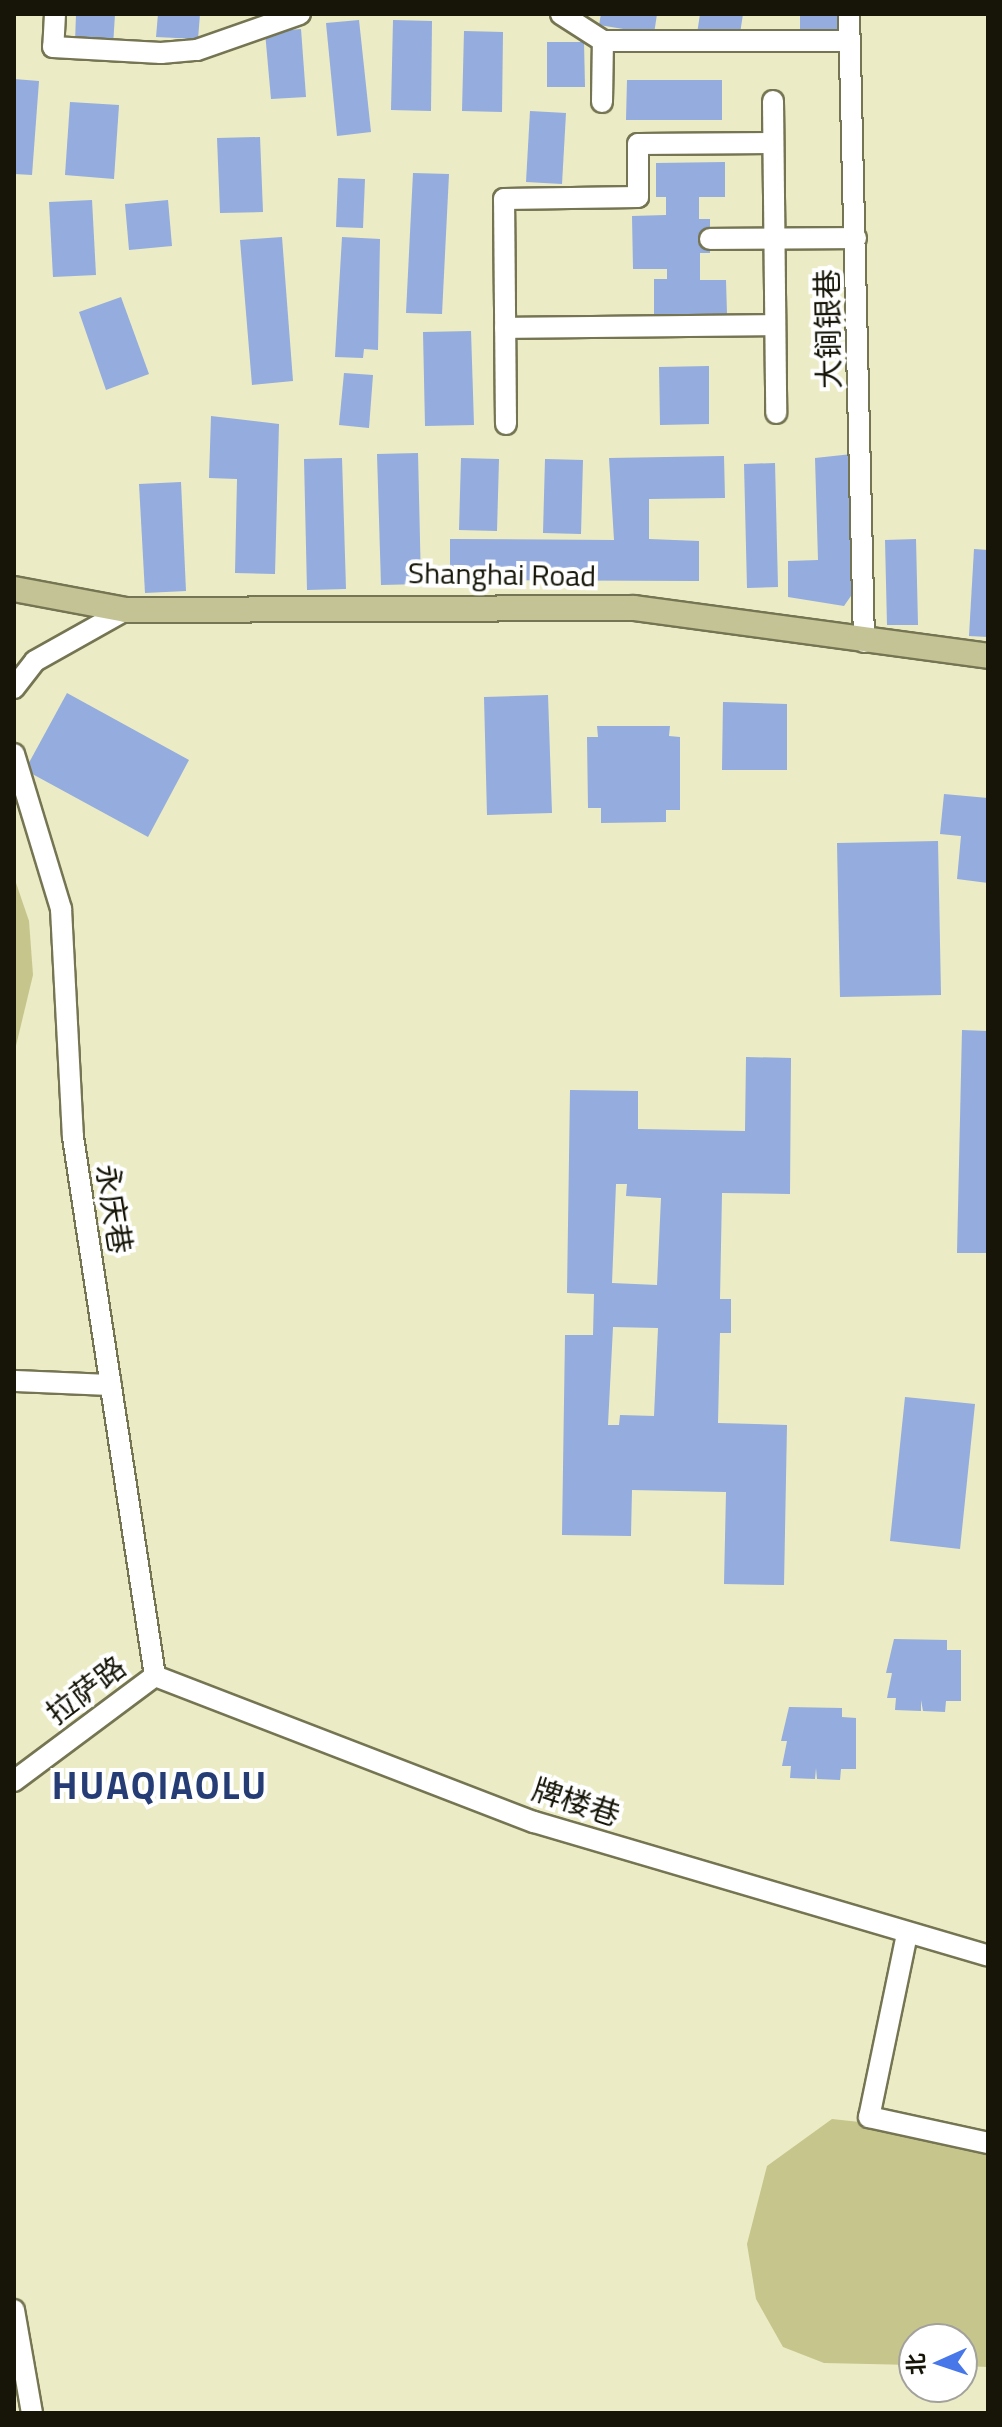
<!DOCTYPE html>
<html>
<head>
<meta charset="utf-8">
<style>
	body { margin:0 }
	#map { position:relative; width:1002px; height:2427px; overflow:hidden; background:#ebebc5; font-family:"Titillium Web","Noto Sans SC",sans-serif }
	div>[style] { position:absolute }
	.green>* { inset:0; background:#c5c58c }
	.building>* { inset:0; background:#94acde }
	.roads { filter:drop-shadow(2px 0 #757553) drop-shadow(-2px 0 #757553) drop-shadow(0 2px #757553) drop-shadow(0 -2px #757553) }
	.minor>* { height:20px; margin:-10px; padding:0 10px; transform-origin:10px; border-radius:10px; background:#fff }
	.major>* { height:24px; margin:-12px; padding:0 12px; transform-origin:12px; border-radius:12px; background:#c4c395 }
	span { translate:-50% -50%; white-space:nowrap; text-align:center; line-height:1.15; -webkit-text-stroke:8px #fff; paint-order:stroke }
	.street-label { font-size:30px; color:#161508 }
	.district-label { font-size:38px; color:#253d74; font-weight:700; letter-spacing:2px }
	.frame { position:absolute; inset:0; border:16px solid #161508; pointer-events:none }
	.north { position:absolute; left:898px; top:2323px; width:80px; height:80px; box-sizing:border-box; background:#fff; border:2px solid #a2a19c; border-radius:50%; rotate:267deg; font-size:22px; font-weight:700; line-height:32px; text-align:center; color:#161508 }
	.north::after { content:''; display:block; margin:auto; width:28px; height:36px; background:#4777e9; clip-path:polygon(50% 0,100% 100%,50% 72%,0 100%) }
</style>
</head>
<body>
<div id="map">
	<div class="green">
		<i style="clip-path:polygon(14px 877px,29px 921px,33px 975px,14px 1054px)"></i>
		<i style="clip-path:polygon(832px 2119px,988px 2136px,988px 2367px,962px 2366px,962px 2339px,914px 2339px,914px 2365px,824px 2363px,783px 2347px,756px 2299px,747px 2244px,767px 2166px)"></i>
	</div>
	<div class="building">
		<i style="clip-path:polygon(76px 14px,115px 14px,113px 46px,75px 43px)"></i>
		<i style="clip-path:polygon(158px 14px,200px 14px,198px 39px,156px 37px)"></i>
		<i style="clip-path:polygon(601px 14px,657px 14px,654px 34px,599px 25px)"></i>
		<i style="clip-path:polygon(700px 14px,743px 14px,739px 40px,697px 34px)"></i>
		<i style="clip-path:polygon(800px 14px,843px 14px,842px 36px,800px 35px)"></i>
		<i style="clip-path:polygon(359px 20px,371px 132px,337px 136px,326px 23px)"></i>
		<i style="clip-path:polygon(393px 20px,432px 21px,431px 111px,391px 110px)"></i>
		<i style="clip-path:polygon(301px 29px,306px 97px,271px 99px,265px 32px)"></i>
		<i style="clip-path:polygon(464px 31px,503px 32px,502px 112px,462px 111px)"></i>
		<i style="clip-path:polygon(547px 42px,584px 42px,585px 87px,547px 87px)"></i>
		<i style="clip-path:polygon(14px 79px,39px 81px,32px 175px,14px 174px)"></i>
		<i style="clip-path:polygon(627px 80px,722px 80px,722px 120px,626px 120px)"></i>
		<i style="clip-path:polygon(70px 102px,119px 105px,114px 179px,65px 175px)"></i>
		<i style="clip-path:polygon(530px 111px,566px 113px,562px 184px,526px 182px)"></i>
		<i style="clip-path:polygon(260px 137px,263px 212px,220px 213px,217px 138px)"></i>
		<i style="clip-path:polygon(725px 162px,725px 197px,699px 197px,699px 219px,710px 219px,710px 253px,700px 253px,700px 280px,726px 280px,727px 314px,654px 315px,654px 279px,667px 279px,667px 269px,633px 269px,632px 216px,666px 215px,666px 197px,656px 197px,656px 163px)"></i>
		<i style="clip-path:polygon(413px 173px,449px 174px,442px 314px,406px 313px)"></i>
		<i style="clip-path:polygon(338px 178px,365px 179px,363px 228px,336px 227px)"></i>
		<i style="clip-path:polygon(92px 200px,96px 275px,53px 277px,49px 202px)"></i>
		<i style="clip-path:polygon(168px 200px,172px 246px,129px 250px,125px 204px)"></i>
		<i style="clip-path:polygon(282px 237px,293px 381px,252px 385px,240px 240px)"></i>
		<i style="clip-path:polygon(342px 237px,380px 239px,378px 350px,364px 349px,363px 358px,335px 357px)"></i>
		<i style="clip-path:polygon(121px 297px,149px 374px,106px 390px,79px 312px)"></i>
		<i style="clip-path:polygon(471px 331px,474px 425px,425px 426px,423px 332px)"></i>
		<i style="clip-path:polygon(709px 366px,709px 424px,660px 425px,659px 367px)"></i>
		<i style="clip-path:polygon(344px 373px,373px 375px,369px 428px,339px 425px)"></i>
		<i style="clip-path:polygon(211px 416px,279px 424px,275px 574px,235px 573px,237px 479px,209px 478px)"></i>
		<i style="clip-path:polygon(418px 453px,421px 584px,381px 585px,377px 454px)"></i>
		<i style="clip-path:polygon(852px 454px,853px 593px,844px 606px,788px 597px,788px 561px,818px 560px,815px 458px)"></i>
		<i style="clip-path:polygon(724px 456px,725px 498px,649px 499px,649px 539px,699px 541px,699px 581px,450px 580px,450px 539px,614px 540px,609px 458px)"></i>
		<i style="clip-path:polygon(342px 458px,346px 589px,307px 590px,304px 459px)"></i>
		<i style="clip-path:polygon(461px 458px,499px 459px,497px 531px,459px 530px)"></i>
		<i style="clip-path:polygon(545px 459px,583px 460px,581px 534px,543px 533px)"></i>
		<i style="clip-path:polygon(775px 463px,778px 587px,747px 588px,744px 464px)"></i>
		<i style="clip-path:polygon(181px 482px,186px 591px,145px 593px,139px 484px)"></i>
		<i style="clip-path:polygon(916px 539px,918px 625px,887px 625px,885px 540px)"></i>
		<i style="clip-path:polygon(974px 549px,988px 550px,988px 637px,969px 636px)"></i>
		<i style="clip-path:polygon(67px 693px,189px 760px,148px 837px,25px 770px)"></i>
		<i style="clip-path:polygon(548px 695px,552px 813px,487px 815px,484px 697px)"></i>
		<i style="clip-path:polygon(723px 702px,787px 704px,787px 770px,722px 770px)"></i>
		<i style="clip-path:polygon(597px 726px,670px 726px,669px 736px,680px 737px,680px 810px,666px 810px,666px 822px,601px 823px,601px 808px,588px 808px,587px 737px,598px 737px)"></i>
		<i style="clip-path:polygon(944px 794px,988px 798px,988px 883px,957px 879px,961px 836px,940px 834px)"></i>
		<i style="clip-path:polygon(938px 841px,941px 995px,840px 997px,837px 843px)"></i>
		<i style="clip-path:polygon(962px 1030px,988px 1031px,988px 1253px,957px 1253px)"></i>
		<i style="clip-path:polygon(evenodd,746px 1057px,791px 1058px,790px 1194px,722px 1193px,720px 1299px,731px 1299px,731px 1333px,720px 1333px,718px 1423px,787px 1425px,784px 1585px,724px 1584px,726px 1492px,632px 1490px,631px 1536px,562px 1535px,565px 1335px,593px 1335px,594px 1294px,567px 1293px,570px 1090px,638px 1091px,638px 1129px,745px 1131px,746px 1057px,616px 1184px,627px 1184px,626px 1196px,661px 1198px,657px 1285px,612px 1283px,616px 1184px,746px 1057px,613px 1327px,658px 1328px,654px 1416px,620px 1415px,619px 1425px,608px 1425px,613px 1327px)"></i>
		<i style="clip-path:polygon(905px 1397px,975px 1404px,960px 1549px,890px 1541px)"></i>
		<i style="clip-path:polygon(894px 1639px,947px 1640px,947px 1650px,961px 1650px,961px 1701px,946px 1701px,945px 1712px,923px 1711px,921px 1700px,921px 1711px,895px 1710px,896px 1698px,887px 1698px,892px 1673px,886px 1673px)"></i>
		<i style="clip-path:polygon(789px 1707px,842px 1708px,842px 1717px,856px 1718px,856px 1769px,841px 1769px,840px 1780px,817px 1779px,816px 1768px,815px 1779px,790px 1778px,791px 1766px,782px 1766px,787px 1741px,781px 1741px)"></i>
	</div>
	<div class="roads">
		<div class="minor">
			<i style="left:55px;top:14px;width:33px;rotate:93deg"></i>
			<i style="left:53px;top:47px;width:108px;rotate:3.2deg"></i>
			<i style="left:161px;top:53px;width:36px;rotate:-5deg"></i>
			<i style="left:197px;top:50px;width:109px;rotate:-19.3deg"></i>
			<i style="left:561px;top:14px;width:50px;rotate:32.7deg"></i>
			<i style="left:603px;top:41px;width:247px"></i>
			<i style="left:849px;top:14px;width:628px;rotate:88.63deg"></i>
			<i style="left:773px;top:101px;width:312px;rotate:89.4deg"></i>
			<i style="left:602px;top:102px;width:61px;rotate:-89.1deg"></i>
			<i style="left:710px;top:239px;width:146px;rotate:-0.4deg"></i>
			<i style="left:505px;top:328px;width:270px;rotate:-0.6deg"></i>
			<i style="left:506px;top:424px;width:225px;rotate:-90.5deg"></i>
			<i style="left:504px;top:199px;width:134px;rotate:-0.9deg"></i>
			<i style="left:638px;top:197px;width:53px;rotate:-90deg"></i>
			<i style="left:638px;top:144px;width:135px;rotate:-0.4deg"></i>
			<i style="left:14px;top:688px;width:34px;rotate:-52deg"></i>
			<i style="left:35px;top:661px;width:104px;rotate:-29.3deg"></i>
			<i style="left:14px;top:754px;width:162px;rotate:73.1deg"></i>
			<i style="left:61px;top:909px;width:228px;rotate:87deg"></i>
			<i style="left:73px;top:1137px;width:545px;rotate:81.35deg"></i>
			<i style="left:14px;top:1381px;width:97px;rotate:2.4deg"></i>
			<i style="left:155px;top:1676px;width:406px;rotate:21.1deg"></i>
			<i style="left:534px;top:1822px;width:473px;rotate:16.4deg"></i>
			<i style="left:14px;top:1781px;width:176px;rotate:-36.7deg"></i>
			<i style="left:907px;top:1934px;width:187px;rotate:101.7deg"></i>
			<i style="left:869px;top:2117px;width:122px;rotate:12.3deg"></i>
			<i style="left:14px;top:2310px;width:105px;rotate:80.1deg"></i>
		</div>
		<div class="major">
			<i style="left:14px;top:589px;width:114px;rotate:10.6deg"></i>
			<i style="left:126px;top:610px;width:508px;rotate:-0.23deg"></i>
			<i style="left:634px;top:608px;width:357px;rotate:7.7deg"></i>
		</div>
	</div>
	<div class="street-label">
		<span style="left:828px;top:329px;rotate:-91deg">大锏银巷</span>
		<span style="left:502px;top:574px;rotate:1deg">Shanghai Road</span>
		<span style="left:114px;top:1209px;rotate:81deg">永庆巷</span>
		<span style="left:86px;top:1690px;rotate:-37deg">拉萨路</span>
		<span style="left:576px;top:1802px;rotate:18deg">牌楼巷</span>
	</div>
	<div class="district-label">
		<span style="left:160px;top:1786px">HUAQIAOLU</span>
	</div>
	<div class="frame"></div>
	<div class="north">北</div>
</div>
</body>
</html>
